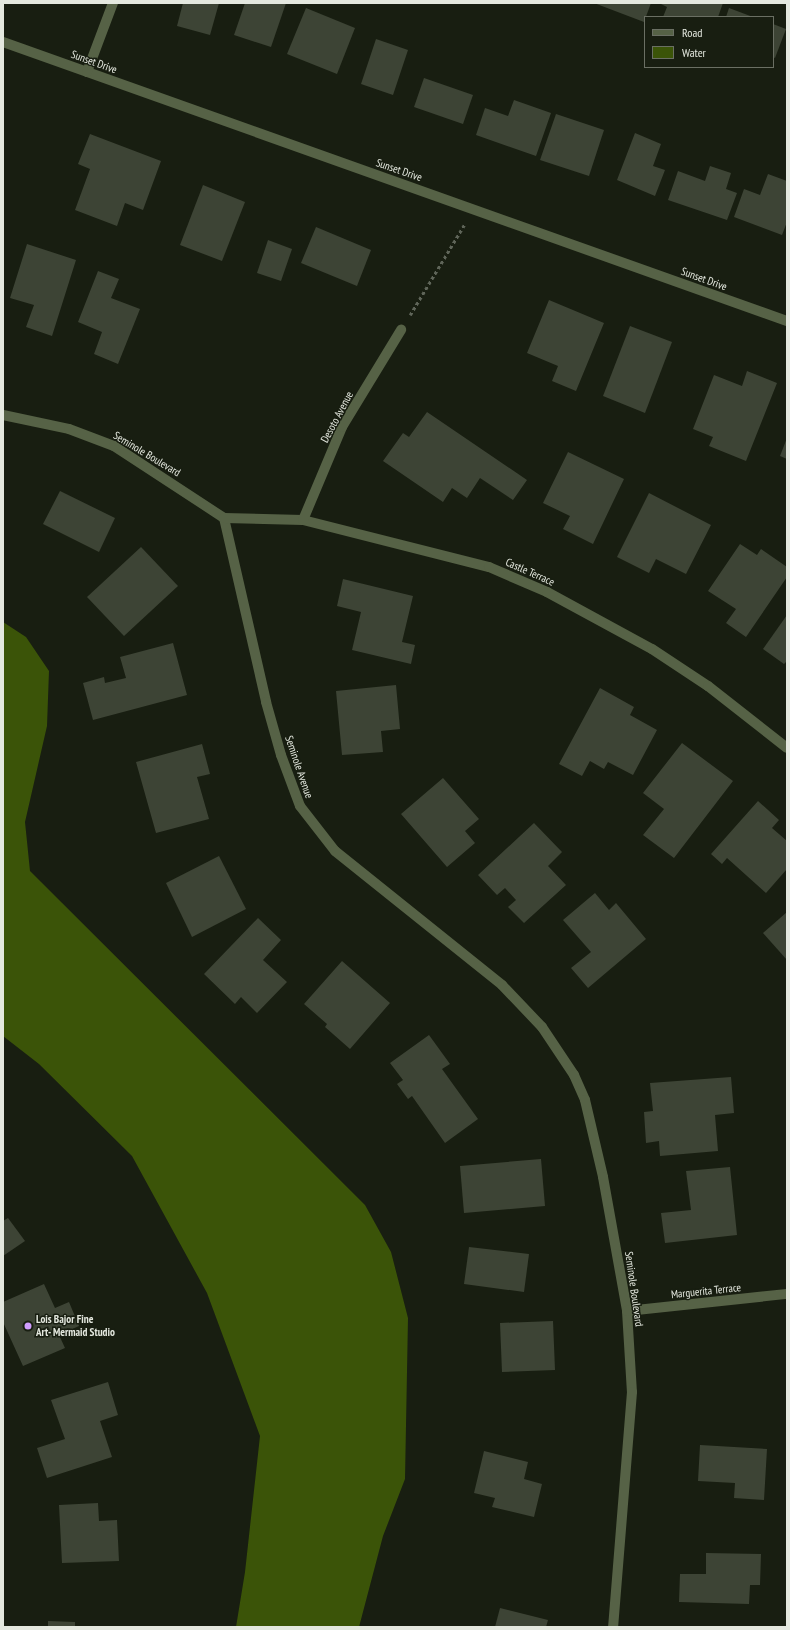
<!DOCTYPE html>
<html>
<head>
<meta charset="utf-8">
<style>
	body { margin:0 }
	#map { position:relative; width:790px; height:1630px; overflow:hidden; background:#181e11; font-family:"PT Sans Narrow",sans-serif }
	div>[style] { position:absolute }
	.water>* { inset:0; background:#3b5408 }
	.building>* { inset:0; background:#3d4435 }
	.path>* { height:2.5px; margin-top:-1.25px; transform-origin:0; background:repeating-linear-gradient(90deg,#5f6559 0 3px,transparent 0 6px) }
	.street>* { height:10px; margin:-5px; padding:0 5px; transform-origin:5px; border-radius:5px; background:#566246 }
	.dots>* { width:11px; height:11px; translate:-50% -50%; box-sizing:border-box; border:2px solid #181e11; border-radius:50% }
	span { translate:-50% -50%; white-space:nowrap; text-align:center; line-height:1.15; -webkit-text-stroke:3px #181e11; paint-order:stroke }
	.street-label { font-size:11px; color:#e4e8df }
	.poi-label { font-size:11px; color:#e4e8df; font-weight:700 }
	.left { translate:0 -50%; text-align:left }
	.frame { position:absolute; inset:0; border:4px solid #e4e8df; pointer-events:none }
	.legend { position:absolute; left:644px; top:16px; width:130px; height:52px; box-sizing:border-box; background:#181e11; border:1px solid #6a6f63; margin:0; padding:5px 7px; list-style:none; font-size:12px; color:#e4e8df }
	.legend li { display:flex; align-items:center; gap:8px; height:20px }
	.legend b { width:20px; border:1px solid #6a6f63 }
</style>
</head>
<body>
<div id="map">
	<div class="water">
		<i style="clip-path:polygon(3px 622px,26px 637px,49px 671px,47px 726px,25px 822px,30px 871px,365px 1205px,391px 1252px,408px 1318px,405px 1479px,383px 1536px,359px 1627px,236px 1627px,245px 1572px,260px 1436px,207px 1293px,132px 1156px,39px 1064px,3px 1036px)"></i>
	</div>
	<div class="building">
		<i style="clip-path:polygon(183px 3px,219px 3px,210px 35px,177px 26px)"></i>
		<i style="clip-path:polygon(245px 3px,286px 3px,271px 47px,234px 35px)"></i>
		<i style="clip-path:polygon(594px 3px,651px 3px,644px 22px)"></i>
		<i style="clip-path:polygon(659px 3px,723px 3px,718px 17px,663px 17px,667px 7px)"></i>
		<i style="clip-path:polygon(306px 8px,355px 28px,337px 74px,287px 54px)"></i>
		<i style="clip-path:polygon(729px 8px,753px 17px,726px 17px)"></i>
		<i style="clip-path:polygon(773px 24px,786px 29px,775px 58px,773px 57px)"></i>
		<i style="clip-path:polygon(376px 39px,408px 50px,393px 95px,361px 84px)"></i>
		<i style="clip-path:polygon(424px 78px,473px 95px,463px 124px,414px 107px)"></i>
		<i style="clip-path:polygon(514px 100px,551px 113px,536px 156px,476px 135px,485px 108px,508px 116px)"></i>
		<i style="clip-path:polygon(556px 114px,604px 130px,589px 176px,540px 160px)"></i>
		<i style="clip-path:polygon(635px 133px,661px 144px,653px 166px,665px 170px,655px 196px,617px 180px)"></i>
		<i style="clip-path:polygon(90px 134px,161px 161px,143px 210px,125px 203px,117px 226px,75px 210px,90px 169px,78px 164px)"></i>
		<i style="clip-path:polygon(710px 166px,731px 173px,726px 189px,737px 193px,727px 220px,668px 200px,678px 171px,705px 181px)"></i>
		<i style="clip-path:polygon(768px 174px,787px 181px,787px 222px,782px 235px,734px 217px,744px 189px,760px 195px)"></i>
		<i style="clip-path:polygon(203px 185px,245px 202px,222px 261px,180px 245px)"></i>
		<i style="clip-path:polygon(316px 227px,371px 250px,357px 286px,301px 263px)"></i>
		<i style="clip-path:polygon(268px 240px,292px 249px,281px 281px,257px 273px)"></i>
		<i style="clip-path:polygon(27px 244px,76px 260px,52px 336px,26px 327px,34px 305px,10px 298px)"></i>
		<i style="clip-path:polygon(98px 271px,119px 279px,111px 298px,140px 309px,118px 364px,94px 354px,102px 332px,78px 322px)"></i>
		<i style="clip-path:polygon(549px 300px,604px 323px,576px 391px,552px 381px,558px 366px,527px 353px)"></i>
		<i style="clip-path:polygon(630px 326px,672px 342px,645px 413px,603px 396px)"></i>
		<i style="clip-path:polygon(747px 371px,777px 383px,746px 461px,709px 446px,713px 437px,693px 429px,714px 375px,742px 386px)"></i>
		<i style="clip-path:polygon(427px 412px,527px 480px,513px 500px,480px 478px,467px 498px,452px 488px,443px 502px,383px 461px,403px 433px,409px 437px)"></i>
		<i style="clip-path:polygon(787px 438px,787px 459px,780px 456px)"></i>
		<i style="clip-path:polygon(568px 452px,624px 479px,593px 544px,563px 529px,570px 516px,543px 503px)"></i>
		<i style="clip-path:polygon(60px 491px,115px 518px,99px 552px,43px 524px)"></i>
		<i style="clip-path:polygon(649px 493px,711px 525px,686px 574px,656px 559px,649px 573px,617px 557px)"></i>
		<i style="clip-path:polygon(740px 544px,757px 555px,761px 549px,787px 567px,787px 577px,746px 637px,726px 623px,736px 609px,708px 591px)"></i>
		<i style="clip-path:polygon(141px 547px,178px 586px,124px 636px,87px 597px)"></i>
		<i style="clip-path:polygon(343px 579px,413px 596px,402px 642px,415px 645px,411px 664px,352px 650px,361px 612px,337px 606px)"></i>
		<i style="clip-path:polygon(787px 615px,787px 661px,784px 664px,763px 649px)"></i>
		<i style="clip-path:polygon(173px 643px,187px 695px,93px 720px,83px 683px,104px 677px,105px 683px,126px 678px,120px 657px)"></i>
		<i style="clip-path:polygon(396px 685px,400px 729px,381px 731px,383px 752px,342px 755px,336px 691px)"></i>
		<i style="clip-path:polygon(600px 688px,634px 707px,630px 715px,657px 730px,633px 775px,608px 762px,604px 769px,590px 761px,582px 776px,559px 764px)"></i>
		<i style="clip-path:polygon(682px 743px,733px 781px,674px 858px,643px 835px,664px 809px,643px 793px)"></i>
		<i style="clip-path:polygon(202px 744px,210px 774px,197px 777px,209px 819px,156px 833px,136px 762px)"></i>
		<i style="clip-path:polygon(443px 778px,479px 819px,465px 831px,475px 843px,447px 867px,401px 814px)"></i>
		<i style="clip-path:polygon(758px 801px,779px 820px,772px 828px,787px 841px,787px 869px,766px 893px,727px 858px,722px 864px,711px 854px)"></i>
		<i style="clip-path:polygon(534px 823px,562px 852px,548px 866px,566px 885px,524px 923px,508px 907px,516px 900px,505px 888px,497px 895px,478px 875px)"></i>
		<i style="clip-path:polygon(219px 856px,246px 909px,192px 937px,166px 883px)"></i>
		<i style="clip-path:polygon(595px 893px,609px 910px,616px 903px,646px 939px,588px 988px,571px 968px,591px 952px,563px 920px)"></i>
		<i style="clip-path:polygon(787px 912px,787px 960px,763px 933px)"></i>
		<i style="clip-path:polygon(258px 918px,281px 940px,263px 960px,287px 982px,257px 1013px,241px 997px,235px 1004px,204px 974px)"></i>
		<i style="clip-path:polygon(342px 961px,390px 1003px,350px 1049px,325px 1027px,327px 1024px,304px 1004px)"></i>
		<i style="clip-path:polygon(429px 1035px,450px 1064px,442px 1069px,478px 1119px,445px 1143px,412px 1096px,408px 1099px,397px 1084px,403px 1080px,390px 1063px)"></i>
		<i style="clip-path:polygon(731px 1077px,734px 1113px,715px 1115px,718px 1151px,660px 1156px,659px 1141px,646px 1143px,644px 1112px,653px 1111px,650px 1083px)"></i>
		<i style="clip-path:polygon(541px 1159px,545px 1206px,464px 1213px,460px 1166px)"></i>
		<i style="clip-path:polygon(730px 1167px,737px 1235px,665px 1243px,661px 1213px,691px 1210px,686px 1171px)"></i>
		<i style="clip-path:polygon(8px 1218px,25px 1241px,3px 1256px,3px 1221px)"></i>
		<i style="clip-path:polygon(469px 1247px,529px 1254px,524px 1292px,464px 1284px)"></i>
		<i style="clip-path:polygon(44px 1284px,55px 1308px,69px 1302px,79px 1326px,59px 1335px,65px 1348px,23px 1366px,3px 1322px,3px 1302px)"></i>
		<i style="clip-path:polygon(553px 1321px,555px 1370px,502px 1372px,500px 1323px)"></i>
		<i style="clip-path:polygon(108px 1382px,118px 1415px,100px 1421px,112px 1457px,47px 1478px,37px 1448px,65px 1439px,51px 1400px)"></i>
		<i style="clip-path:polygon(700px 1445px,767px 1449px,764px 1500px,734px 1498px,735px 1483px,698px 1481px)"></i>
		<i style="clip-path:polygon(484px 1451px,528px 1462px,524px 1479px,542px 1484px,534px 1517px,492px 1507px,495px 1498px,474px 1493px)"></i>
		<i style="clip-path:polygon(98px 1503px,99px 1521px,117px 1520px,119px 1561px,62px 1563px,59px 1505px)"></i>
		<i style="clip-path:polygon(706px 1553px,761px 1554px,760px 1585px,750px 1585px,749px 1604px,679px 1602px,680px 1574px,706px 1574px)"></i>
		<i style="clip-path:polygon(500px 1608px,548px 1620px,546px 1627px,495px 1627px)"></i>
		<i style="clip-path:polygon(48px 1621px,75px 1622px,75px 1627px,48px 1627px)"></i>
	</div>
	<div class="path">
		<i style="left:410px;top:315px;width:105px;rotate:-59deg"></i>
	</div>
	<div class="street">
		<i style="left:3px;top:42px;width:832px;rotate:19.59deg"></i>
		<i style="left:87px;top:72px;width:74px;rotate:-69.4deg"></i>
		<i style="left:3px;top:415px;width:67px;rotate:12deg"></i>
		<i style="left:69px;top:429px;width:48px;rotate:20.7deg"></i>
		<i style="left:114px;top:446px;width:131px;rotate:33.2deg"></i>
		<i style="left:224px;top:518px;width:189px;rotate:77.1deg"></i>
		<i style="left:266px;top:702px;width:55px;rotate:74.2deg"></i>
		<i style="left:281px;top:755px;width:54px;rotate:69.6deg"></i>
		<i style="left:300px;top:806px;width:57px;rotate:52.1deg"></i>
		<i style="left:335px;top:851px;width:214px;rotate:38.7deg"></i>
		<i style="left:502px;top:985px;width:58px;rotate:46.4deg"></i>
		<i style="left:542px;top:1027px;width:58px;rotate:56.3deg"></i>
		<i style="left:574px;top:1075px;width:27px;rotate:66deg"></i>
		<i style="left:585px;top:1100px;width:79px;rotate:76.8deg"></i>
		<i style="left:603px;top:1177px;width:136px;rotate:79.8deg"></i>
		<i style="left:627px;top:1311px;width:81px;rotate:86.5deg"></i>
		<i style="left:632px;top:1392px;width:236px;rotate:94.6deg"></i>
		<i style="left:224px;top:518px;width:79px;rotate:1.5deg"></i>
		<i style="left:303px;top:520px;width:192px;rotate:14.2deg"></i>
		<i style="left:489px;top:567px;width:63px;rotate:23.3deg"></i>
		<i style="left:547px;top:592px;width:119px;rotate:28.5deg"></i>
		<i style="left:652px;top:649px;width:67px;rotate:33.5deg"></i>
		<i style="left:708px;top:686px;width:100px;rotate:38.1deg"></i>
		<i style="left:303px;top:520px;width:101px;rotate:-67.2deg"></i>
		<i style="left:342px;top:427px;width:114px;rotate:-58.7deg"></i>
		<i style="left:627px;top:1311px;width:161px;rotate:-6.1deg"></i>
	</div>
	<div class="dots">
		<i style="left:28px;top:1326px;background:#d09dfe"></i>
	</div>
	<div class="street-label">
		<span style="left:94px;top:62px;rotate:20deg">Sunset Drive</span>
		<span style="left:399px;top:170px;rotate:19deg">Sunset Drive</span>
		<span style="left:704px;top:279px;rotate:20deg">Sunset Drive</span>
		<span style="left:337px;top:417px;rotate:-62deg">Desoto Avenue</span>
		<span style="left:147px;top:454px;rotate:31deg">Seminole Boulevard</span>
		<span style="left:530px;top:572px;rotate:24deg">Castle Terrace</span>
		<span style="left:299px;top:767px;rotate:71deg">Seminole Avenue</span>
		<span style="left:634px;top:1289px;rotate:82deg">Seminole Boulevard</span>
		<span style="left:706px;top:1291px;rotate:-6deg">Marguerita Terrace</span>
	</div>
	<div class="poi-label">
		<span class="left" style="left:36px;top:1326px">Lois Bajor Fine<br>Art- Mermaid Studio</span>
	</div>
	<div class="frame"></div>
	<ul class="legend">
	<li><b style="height:5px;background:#566246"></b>Road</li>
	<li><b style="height:11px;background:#3b5408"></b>Water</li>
	</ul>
</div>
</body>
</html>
